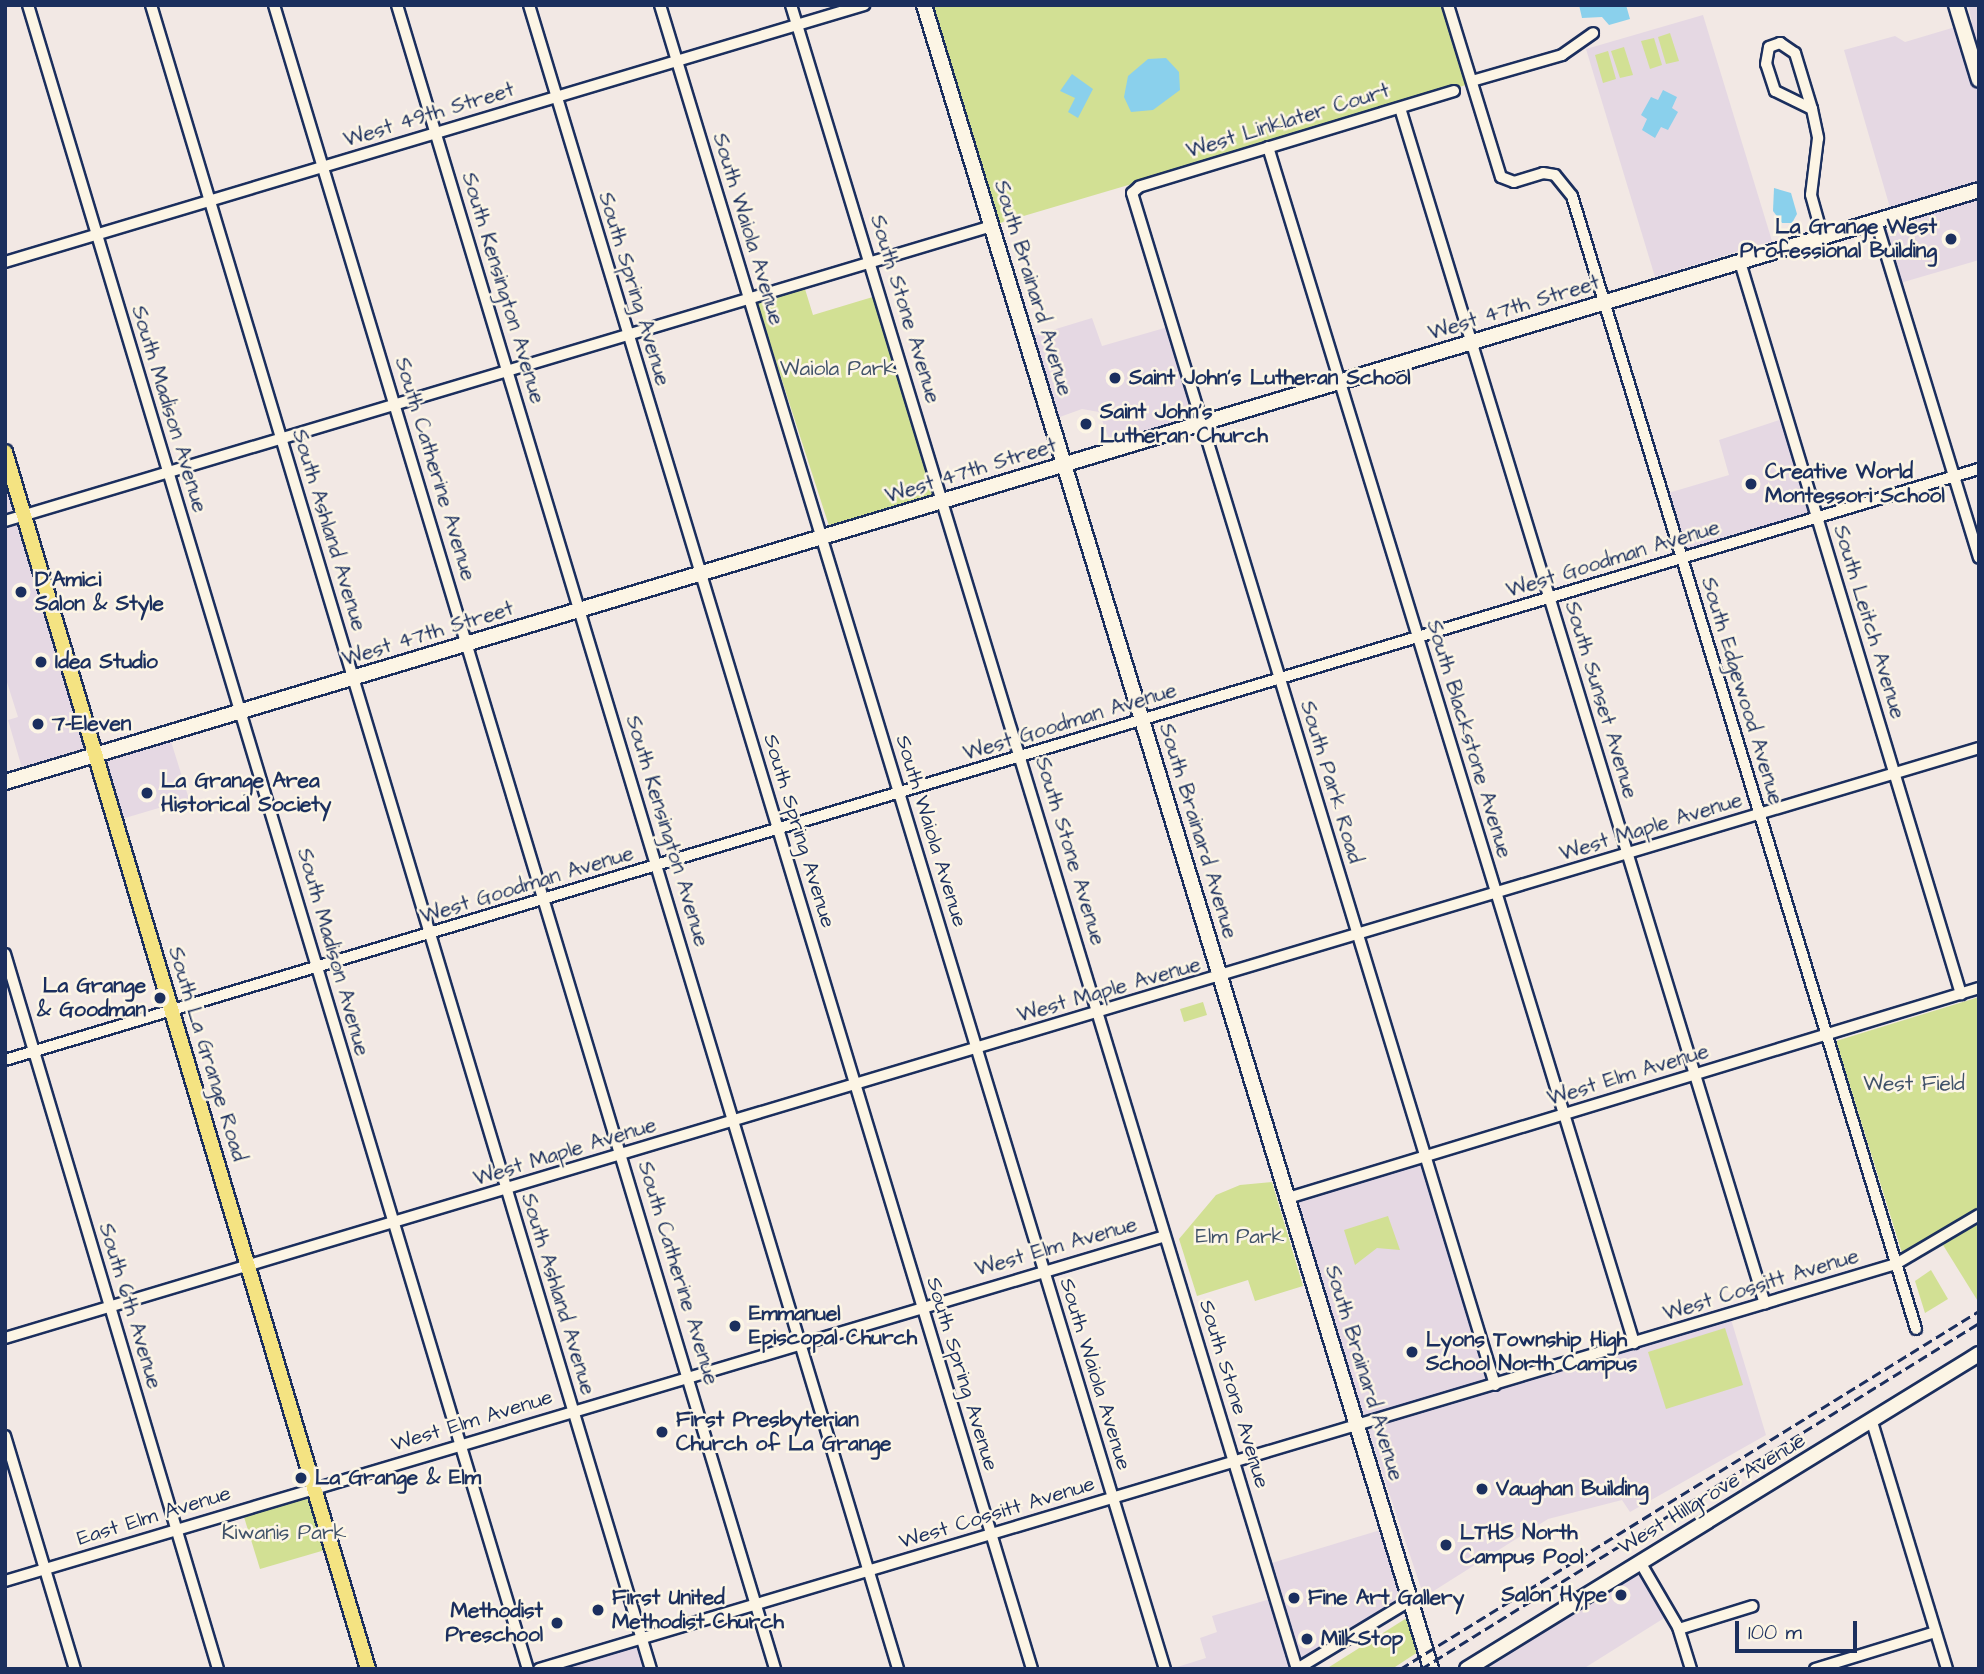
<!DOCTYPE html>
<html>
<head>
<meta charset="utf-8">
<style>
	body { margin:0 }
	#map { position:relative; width:1984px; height:1674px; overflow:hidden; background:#f2e8e4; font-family:"Architects Daughter",sans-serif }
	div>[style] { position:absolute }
	.built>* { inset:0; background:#e5d8e3 }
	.green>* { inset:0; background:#d2e094 }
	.water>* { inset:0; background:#8ad0ec }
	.roads { filter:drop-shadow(2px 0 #1b2f5e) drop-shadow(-2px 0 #1b2f5e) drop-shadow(0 2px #1b2f5e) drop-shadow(0 -2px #1b2f5e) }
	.street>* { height:10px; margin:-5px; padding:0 5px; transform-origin:5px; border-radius:5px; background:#fcf5e5 }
	.secondary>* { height:14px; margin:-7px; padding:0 7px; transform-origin:7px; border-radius:7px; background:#fcf5e5 }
	.primary>* { height:14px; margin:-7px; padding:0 7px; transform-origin:7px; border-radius:7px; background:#f4e382 }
	.rail>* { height:2.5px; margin-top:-1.25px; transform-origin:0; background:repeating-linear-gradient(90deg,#1b2f5e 0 10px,transparent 0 15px) }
	.dots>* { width:19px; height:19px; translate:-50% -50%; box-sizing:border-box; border:4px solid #fcf5e5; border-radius:50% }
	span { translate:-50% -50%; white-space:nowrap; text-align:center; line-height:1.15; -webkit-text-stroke:5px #fcf5e5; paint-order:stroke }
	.street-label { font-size:21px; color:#1b2f5e }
	.poi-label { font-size:21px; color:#1b2f5e; font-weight:700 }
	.right { translate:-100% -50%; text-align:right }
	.left { translate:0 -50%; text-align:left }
	.park-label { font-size:21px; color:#405269 }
	.frame { position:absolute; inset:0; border:7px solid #1b2f5e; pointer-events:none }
	.scale { position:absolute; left:1735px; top:1621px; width:122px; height:32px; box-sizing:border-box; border:4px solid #1b2f5e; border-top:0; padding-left:9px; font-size:21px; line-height:24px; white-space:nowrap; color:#1b2f5e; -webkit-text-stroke:5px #fcf5e5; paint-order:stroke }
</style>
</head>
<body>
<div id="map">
	<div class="built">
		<i style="clip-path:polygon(1968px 5px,1979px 5px,1979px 260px,1890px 286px,1872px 225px,1893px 218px,1844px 50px,1895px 36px,1905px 42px,1972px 22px)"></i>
		<i style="clip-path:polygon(1703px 15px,1772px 241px,1655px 277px,1586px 49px)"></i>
		<i style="clip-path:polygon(1092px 318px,1102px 346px,1168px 327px,1196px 418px,1111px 444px,1099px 412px,1082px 409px,1057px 418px,1033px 336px)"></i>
		<i style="clip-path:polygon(1785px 418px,1815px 516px,1684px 556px,1665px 494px,1729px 475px,1719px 440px)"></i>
		<i style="clip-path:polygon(5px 467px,91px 755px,24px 775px,8px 720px,18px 717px,5px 676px)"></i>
		<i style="clip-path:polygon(169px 735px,189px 799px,115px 821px,95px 758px)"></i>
		<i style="clip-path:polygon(1423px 1160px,1494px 1387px,1730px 1316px,1766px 1435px,1630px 1512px,1622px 1500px,1548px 1519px,1424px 1597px,1291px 1200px)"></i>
		<i style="clip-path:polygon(1387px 1528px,1408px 1599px,1298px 1666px,1268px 1564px)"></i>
		<i style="clip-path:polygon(1639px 1564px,1669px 1615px,1583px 1669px,1470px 1669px)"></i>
		<i style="clip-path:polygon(1274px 1598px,1293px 1669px,1171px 1669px,1206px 1658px,1200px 1638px,1217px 1632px,1212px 1616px)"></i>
		<i style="clip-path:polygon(638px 1644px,646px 1669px,554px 1669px)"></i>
	</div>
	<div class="green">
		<i style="clip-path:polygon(933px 5px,1441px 5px,1466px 85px,1000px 223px)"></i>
		<i style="clip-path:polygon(1670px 33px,1679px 61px,1666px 64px,1658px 37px)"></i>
		<i style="clip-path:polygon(1654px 38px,1662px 65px,1650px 69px,1641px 41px)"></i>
		<i style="clip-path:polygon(1624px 47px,1633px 75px,1620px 78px,1611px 51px)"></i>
		<i style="clip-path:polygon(1608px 51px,1616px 79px,1603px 83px,1595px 55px)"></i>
		<i style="clip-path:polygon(805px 289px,813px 315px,876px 296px,937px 498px,830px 529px,757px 303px)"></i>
		<i style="clip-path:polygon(1979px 997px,1979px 1208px,1902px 1253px,1836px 1041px)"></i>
		<i style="clip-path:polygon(1203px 1002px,1207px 1015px,1184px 1022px,1180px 1009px)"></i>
		<i style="clip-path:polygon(1272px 1182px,1303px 1286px,1255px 1301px,1248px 1280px,1197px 1296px,1179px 1239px,1216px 1195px,1240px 1185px)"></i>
		<i style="clip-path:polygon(1388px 1216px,1400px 1250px,1377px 1248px,1355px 1265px,1344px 1230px)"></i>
		<i style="clip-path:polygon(1979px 1223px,1979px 1303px,1943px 1245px)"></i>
		<i style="clip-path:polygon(1931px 1270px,1948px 1299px,1925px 1313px,1915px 1281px)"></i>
		<i style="clip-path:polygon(1725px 1328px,1743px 1385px,1666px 1409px,1648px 1352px)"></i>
		<i style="clip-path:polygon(308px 1497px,325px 1550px,260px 1569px,244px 1517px)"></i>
		<i style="clip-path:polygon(1413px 1614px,1424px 1648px,1392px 1669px,1326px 1669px)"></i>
	</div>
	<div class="water">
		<i style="clip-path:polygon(1579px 5px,1626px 5px,1630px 19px,1609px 25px,1602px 17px,1582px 18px)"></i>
		<i style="clip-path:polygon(1166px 58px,1179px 72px,1180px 90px,1153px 110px,1131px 112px,1124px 97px,1128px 76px,1148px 59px)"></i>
		<i style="clip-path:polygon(1072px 74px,1093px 89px,1078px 118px,1068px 112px,1075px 98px,1060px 91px)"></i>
		<i style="clip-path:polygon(1663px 90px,1677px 97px,1672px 108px,1678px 112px,1668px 130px,1661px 127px,1655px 138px,1642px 130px,1647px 119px,1641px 115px,1651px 97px,1658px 100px)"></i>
		<i style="clip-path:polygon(1774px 188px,1791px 193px,1797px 214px,1792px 223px,1782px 223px,1773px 211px)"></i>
	</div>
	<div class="roads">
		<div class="street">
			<i style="left:28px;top:5px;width:1737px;rotate:73.28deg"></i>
			<i style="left:151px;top:5px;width:1737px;rotate:73.28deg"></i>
			<i style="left:274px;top:5px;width:1738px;rotate:73.24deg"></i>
			<i style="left:397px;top:5px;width:1738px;rotate:73.24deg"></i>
			<i style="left:529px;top:5px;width:1738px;rotate:73.18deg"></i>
			<i style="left:660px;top:5px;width:1739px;rotate:73.12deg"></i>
			<i style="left:791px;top:5px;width:1739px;rotate:73.09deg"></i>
			<i style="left:1448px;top:5px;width:180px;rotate:72.9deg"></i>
			<i style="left:1501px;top:177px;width:14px;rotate:21deg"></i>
			<i style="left:1514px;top:182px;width:30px;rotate:-17deg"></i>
			<i style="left:1543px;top:173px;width:12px;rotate:9deg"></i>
			<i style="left:1555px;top:175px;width:27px;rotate:51deg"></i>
			<i style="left:1572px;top:196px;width:1184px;rotate:73.11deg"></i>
			<i style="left:1472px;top:81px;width:94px;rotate:-16.1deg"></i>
			<i style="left:1562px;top:55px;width:38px;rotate:-35deg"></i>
			<i style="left:1454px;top:91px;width:329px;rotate:163.1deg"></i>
			<i style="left:1139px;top:187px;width:9px;rotate:139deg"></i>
			<i style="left:1132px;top:193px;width:1246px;rotate:73.06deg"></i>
			<i style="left:1400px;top:108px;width:1250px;rotate:73.03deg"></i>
			<i style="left:1812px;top:109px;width:41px;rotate:-154.1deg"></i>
			<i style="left:1775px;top:91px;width:28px;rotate:-108deg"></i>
			<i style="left:1766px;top:64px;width:17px;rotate:-80deg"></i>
			<i style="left:1769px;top:47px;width:12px;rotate:-20deg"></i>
			<i style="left:1780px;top:43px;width:18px;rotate:34deg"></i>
			<i style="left:1795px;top:53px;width:59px;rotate:73.1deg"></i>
			<i style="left:1812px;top:109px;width:30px;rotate:78deg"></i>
			<i style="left:1818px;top:138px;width:57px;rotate:97deg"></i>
			<i style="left:1811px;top:195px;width:45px;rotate:74.4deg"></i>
			<i style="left:1268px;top:147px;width:1251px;rotate:72.98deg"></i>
			<i style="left:1876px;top:221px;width:352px;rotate:73deg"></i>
			<i style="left:5px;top:262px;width:897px;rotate:-16.66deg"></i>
			<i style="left:1740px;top:262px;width:765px;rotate:73.2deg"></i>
			<i style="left:5px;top:521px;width:1030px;rotate:-16.64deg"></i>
			<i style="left:5px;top:954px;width:746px;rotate:73.41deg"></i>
			<i style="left:5px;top:1060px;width:2061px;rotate:-16.67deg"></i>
			<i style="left:1288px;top:1198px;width:722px;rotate:-16.9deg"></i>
			<i style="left:5px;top:1338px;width:2060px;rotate:-16.64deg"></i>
			<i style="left:1872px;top:1422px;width:258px;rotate:73.1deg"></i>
			<i style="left:5px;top:1436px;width:243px;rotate:73.3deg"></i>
			<i style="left:1640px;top:1562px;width:75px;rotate:59.7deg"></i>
			<i style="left:1678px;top:1627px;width:44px;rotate:72.8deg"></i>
			<i style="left:5px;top:1581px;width:1210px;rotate:-16.56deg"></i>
			<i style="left:1679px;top:1629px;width:77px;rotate:-17.3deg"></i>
			<i style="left:539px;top:1669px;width:1416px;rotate:-16.62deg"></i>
			<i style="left:1896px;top:1264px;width:96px;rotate:-30.6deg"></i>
			<i style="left:1297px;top:1669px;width:133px;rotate:-31.2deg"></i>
			<i style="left:1815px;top:1669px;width:126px;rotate:-17.1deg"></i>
		</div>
		<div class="secondary">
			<i style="left:924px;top:5px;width:1740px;rotate:73.05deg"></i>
			<i style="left:1956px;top:5px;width:78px;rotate:73deg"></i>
			<i style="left:5px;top:782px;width:2061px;rotate:-16.69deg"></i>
			<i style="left:1467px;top:1669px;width:601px;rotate:-31.6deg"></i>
		</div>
		<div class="primary">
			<i style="left:5px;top:452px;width:1270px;rotate:73.39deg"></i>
		</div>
	</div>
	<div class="rail">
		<i style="left:1400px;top:1669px;width:681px;rotate:-31.73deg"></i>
		<i style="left:1421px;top:1669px;width:657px;rotate:-31.8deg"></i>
	</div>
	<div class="dots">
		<i style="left:1951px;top:239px;background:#1b2f5e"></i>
		<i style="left:1115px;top:378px;background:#1b2f5e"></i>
		<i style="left:1086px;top:424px;background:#1b2f5e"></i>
		<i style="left:1751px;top:484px;background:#1b2f5e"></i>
		<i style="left:21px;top:592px;background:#1b2f5e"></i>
		<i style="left:41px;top:662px;background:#1b2f5e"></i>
		<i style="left:38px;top:724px;background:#1b2f5e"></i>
		<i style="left:147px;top:793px;background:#1b2f5e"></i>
		<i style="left:160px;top:998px;background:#1b2f5e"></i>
		<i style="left:735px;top:1326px;background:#1b2f5e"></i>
		<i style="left:1412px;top:1352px;background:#1b2f5e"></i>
		<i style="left:662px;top:1432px;background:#1b2f5e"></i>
		<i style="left:301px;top:1478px;background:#1b2f5e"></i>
		<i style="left:1482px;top:1489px;background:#1b2f5e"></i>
		<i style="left:1446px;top:1545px;background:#1b2f5e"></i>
		<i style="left:1621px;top:1595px;background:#1b2f5e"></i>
		<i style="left:1294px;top:1598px;background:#1b2f5e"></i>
		<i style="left:598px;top:1610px;background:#1b2f5e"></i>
		<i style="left:557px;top:1623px;background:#1b2f5e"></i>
		<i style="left:1307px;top:1639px;background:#1b2f5e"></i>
	</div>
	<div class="street-label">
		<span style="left:429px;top:115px;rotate:-17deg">West 49th Street</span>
		<span style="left:1288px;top:121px;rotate:-17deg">West Linklater Court</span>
		<span style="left:748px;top:229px;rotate:73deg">South Waiola Avenue</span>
		<span style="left:503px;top:288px;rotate:73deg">South Kensington Avenue</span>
		<span style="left:1033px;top:288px;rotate:73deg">South Brainard Avenue</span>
		<span style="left:634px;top:289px;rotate:73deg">South Spring Avenue</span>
		<span style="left:1514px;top:308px;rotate:-17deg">West 47th Street</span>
		<span style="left:905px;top:309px;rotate:73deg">South Stone Avenue</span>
		<span style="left:169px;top:409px;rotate:73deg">South Madison Avenue</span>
		<span style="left:435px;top:469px;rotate:73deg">South Catherine Avenue</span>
		<span style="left:971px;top:471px;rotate:-17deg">West 47th Street</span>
		<span style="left:329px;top:530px;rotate:73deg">South Ashland Avenue</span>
		<span style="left:1613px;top:559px;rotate:-17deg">West Goodman Avenue</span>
		<span style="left:1869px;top:622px;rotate:73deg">South Leitch Avenue</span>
		<span style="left:428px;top:634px;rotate:-17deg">West 47th Street</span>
		<span style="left:1742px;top:691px;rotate:73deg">South Edgewood Avenue</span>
		<span style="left:1601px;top:700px;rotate:73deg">South Sunset Avenue</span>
		<span style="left:1070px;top:722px;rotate:-17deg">West Goodman Avenue</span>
		<span style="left:1469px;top:739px;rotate:73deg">South Blackstone Avenue</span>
		<span style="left:1331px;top:782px;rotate:73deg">South Park Road</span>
		<span style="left:1651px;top:827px;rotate:-17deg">West Maple Avenue</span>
		<span style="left:667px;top:831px;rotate:73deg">South Kensington Avenue</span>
		<span style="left:799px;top:831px;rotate:73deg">South Spring Avenue</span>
		<span style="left:931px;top:831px;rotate:73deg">South Waiola Avenue</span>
		<span style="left:1198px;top:831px;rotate:73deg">South Brainard Avenue</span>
		<span style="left:1070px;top:851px;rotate:73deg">South Stone Avenue</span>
		<span style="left:527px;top:885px;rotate:-17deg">West Goodman Avenue</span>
		<span style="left:333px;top:952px;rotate:74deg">South Madison Avenue</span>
		<span style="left:1109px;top:990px;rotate:-16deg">West Maple Avenue</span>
		<span style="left:207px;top:1054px;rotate:73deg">South La Grange Road</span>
		<span style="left:1628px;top:1075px;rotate:-17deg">West Elm Avenue</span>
		<span style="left:565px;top:1152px;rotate:-17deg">West Maple Avenue</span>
		<span style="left:1056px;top:1247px;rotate:-16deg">West Elm Avenue</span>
		<span style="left:678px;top:1273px;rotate:73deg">South Catherine Avenue</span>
		<span style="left:1761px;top:1285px;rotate:-17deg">West Cossitt Avenue</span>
		<span style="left:558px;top:1294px;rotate:73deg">South Ashland Avenue</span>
		<span style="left:130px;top:1306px;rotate:73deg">South 6th Avenue</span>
		<span style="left:1364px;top:1373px;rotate:73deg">South Brainard Avenue</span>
		<span style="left:962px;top:1374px;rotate:73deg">South Spring Avenue</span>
		<span style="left:1095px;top:1374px;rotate:73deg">South Waiola Avenue</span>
		<span style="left:1234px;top:1394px;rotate:73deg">South Stone Avenue</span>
		<span style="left:472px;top:1421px;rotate:-17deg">West Elm Avenue</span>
		<span style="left:1712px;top:1494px;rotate:-31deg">West Hillgrove Avenue</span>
		<span style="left:997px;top:1513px;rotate:-17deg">West Cossitt Avenue</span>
		<span style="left:154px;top:1516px;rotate:-17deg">East Elm Avenue</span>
	</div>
	<div class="poi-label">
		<span class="right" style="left:1937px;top:239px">La Grange West<br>Professional Building</span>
		<span class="left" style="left:1129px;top:378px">Saint John's Lutheran School</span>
		<span class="left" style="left:1100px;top:424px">Saint John's<br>Lutheran Church</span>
		<span class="left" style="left:1765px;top:484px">Creative World<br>Montessori School</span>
		<span class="left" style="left:35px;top:592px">D'Amici<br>Salon &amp; Style</span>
		<span class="left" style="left:55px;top:662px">Idea Studio</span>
		<span class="left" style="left:52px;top:724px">7-Eleven</span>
		<span class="left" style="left:161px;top:793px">La Grange Area<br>Historical Society</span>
		<span class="right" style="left:146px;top:998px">La Grange<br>&amp; Goodman</span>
		<span class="left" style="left:749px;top:1326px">Emmanuel<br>Episcopal Church</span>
		<span class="left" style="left:1426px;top:1352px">Lyons Township High<br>School North Campus</span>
		<span class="left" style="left:676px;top:1432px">First Presbyterian<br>Church of La Grange</span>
		<span class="left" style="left:315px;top:1478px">La Grange &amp; Elm</span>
		<span class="left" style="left:1496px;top:1489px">Vaughan Building</span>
		<span class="left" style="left:1460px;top:1545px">LTHS North<br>Campus Pool</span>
		<span class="right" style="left:1607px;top:1595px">Salon Hype</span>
		<span class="left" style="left:612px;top:1610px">First United<br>Methodist Church</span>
		<span class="left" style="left:1308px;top:1598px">Fine Art Gallery</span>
		<span class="right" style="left:543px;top:1623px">Methodist<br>Preschool</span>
		<span class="left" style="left:1321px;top:1639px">MilkStop</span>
	</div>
	<div class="park-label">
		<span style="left:838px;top:369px">Waiola Park</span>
		<span style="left:1914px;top:1084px">West Field</span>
		<span style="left:1240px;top:1237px">Elm Park</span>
		<span style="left:284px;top:1533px">Kiwanis Park</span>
	</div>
	<div class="frame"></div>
	<div class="scale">100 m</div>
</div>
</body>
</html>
